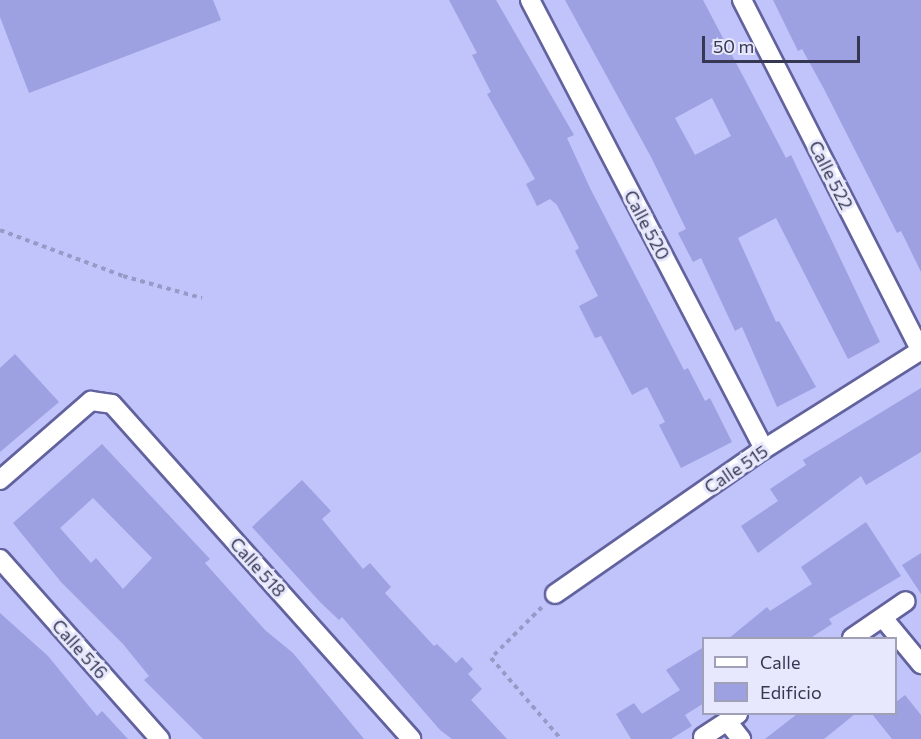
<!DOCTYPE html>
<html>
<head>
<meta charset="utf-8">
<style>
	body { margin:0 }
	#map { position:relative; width:921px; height:739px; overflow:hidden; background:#c1c4fa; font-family:Commissioner,sans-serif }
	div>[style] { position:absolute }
	.building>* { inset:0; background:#9da0e1 }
	.path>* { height:4px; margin-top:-2px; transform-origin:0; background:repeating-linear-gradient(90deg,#9799c7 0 4.5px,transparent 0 9px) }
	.roads { filter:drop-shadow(2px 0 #62629e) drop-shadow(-2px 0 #62629e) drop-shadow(0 2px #62629e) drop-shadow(0 -2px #62629e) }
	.street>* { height:18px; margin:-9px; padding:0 9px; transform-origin:9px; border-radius:9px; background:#fff }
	span { translate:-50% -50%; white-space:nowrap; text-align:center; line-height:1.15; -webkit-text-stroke:6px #e7e8fd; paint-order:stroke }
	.street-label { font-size:18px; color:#363752 }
	.legend { position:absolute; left:702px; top:637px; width:195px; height:78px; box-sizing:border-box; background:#e7e8fd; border:2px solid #a0a1b9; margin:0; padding:8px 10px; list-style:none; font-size:18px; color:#363752 }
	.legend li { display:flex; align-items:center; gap:12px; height:30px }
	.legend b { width:30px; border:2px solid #a0a1b9 }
	.scale { position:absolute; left:702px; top:36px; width:158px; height:27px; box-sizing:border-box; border:3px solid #363752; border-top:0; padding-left:8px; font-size:18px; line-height:21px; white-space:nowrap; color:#363752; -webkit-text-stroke:4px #e7e8fd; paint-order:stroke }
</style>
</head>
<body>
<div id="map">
	<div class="building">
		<i style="clip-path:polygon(0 0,213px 0,221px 20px,29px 93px,0 17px)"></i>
		<i style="clip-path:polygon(449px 0,496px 0,574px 135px,567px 138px,590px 188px,684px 370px,688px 368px,705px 401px,710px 398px,732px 442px,681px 468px,659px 425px,665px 422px,647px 387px,632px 395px,601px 336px,595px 338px,579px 306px,598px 296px,575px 251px,579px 248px,557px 205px,550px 199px,537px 206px,526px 184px,535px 179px,487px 94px,491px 92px,472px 55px,477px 53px)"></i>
		<i style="clip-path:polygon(evenodd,565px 0,703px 0,786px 158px,791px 155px,880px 342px,848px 359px,776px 218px,738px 238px,776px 322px,779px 321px,816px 387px,777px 407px,742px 327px,735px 331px,701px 258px,693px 262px,678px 233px,686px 229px,651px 157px,565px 0,712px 98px,731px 136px,695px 155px,675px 118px,712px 98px)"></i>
		<i style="clip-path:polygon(773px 0,921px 0,921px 272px,901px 231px,897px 233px,824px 89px,802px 49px,798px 51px)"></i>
		<i style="clip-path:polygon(15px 354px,59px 402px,0 452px,0 368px)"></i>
		<i style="clip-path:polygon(921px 388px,921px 452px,866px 485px,861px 476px,758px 553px,741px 526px,778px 501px,770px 489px,806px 465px,803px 460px)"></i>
		<i style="clip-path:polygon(evenodd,102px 444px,210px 559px,205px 563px,265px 630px,293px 653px,364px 739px,203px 739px,144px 680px,149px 676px,123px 644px,61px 582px,13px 523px,102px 444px,93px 498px,152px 558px,123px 589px,96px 558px,91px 563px,60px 528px,93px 498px)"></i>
		<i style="clip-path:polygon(302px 480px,331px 511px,322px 519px,363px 569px,370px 563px,391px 587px,385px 593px,434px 646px,437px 644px,456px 663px,462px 657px,473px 669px,468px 674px,482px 689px,471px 700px,507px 739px,452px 739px,440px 730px,342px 617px,339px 620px,320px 602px,252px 527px)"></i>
		<i style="clip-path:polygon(866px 522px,901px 576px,829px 619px,832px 624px,809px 639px,728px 639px,767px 607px,770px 611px,812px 584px,801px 567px)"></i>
		<i style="clip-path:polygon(921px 553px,921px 594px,902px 565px)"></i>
		<i style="clip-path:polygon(0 613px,48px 656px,97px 716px,102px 711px,128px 739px,0 739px)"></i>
		<i style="clip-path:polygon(704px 647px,704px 703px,685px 715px,692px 726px,671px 739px,631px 739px,616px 714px,634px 703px,642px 714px,680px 690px,666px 670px)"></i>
		<i style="clip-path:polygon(905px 695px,921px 715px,921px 739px,892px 739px,872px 714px,896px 714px,896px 702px)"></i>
		<i style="clip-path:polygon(797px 714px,855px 714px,824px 739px,765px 739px)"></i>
	</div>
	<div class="path">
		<i style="left:0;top:230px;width:131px;rotate:20.5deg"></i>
		<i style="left:123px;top:276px;width:82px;rotate:15.6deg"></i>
		<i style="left:542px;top:607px;width:72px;rotate:135deg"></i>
		<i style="left:491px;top:658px;width:107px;rotate:49.2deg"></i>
	</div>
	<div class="roads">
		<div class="street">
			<i style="left:530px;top:0;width:506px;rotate:62.47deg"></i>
			<i style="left:742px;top:0;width:393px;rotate:63deg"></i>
			<i style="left:0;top:480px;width:121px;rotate:-41deg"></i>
			<i style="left:91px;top:401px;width:21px;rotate:8deg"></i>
			<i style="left:112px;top:404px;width:449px;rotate:48.2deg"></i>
			<i style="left:0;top:559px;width:241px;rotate:48.4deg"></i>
			<i style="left:555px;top:594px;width:254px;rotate:-34.8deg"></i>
			<i style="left:764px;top:449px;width:186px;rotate:-32.2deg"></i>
			<i style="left:883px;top:618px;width:60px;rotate:50.4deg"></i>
			<i style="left:852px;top:638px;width:65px;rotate:-34.4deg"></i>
			<i style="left:727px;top:721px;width:23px;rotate:52deg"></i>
			<i style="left:703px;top:737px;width:42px;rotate:-33.3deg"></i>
		</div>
	</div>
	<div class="street-label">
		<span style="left:831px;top:175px;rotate:63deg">Calle 522</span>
		<span style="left:647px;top:225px;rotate:62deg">Calle 520</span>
		<span style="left:736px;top:469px;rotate:-34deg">Calle 515</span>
		<span style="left:258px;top:567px;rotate:48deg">Calle 518</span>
		<span style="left:80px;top:649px;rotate:48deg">Calle 516</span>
	</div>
	<ul class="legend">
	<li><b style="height:8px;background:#fff"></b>Calle</li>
	<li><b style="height:16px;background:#9da0e1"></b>Edificio</li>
	</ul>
	<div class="scale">50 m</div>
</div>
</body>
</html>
